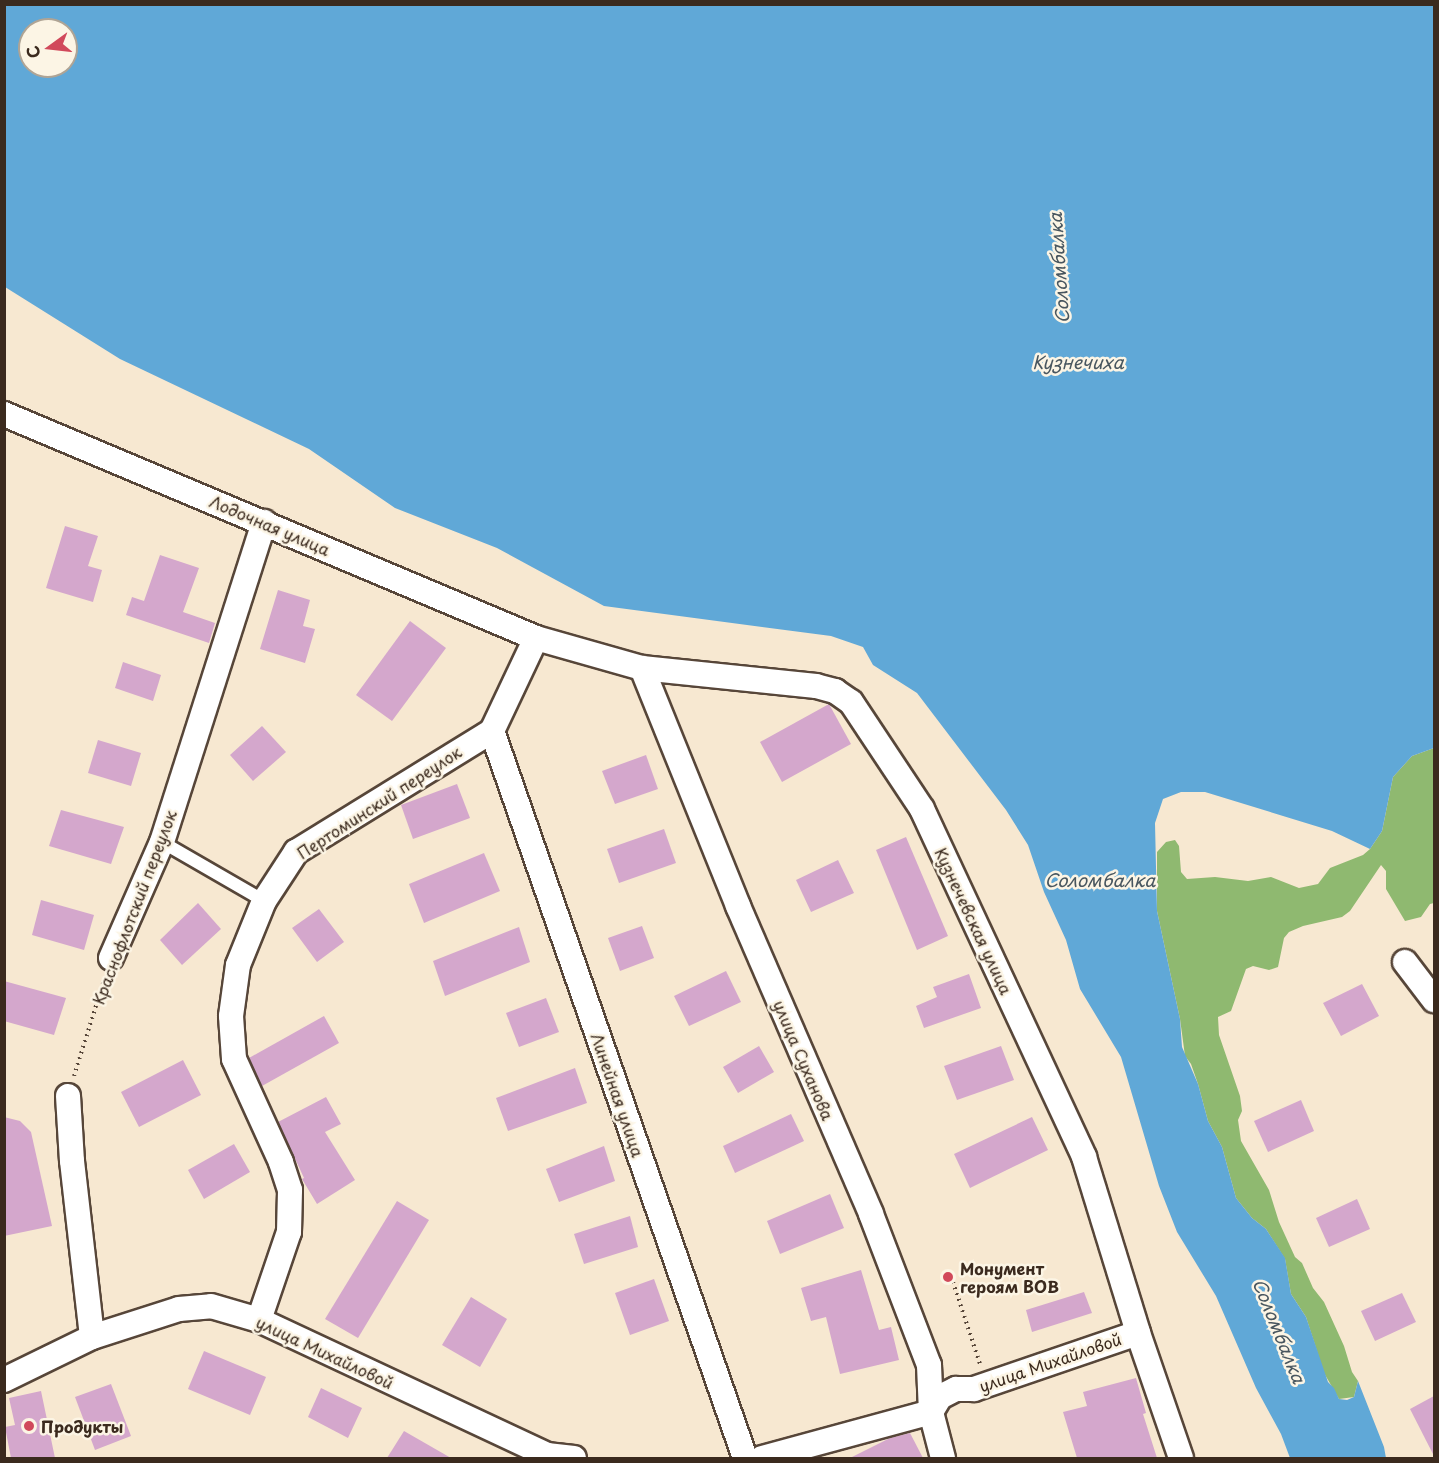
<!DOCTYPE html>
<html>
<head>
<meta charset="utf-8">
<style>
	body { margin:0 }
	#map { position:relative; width:1439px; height:1463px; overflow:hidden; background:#f7e8d1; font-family:"Playpen Sans",sans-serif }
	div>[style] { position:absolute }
	.forest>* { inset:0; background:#8fb970 }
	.water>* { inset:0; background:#60a8d7 }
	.building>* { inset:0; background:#d4a7cc }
	.path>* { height:4px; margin-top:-2px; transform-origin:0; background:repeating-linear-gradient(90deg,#574639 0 1.5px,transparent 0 6px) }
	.roads { filter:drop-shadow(2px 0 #574639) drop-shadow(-2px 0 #574639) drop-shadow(0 2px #574639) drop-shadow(0 -2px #574639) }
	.service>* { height:12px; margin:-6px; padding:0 6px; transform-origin:6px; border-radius:6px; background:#fff }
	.minor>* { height:24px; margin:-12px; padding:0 12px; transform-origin:12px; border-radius:12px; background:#fff }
	.dots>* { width:16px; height:16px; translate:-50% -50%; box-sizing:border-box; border:3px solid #fcf5e5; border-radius:50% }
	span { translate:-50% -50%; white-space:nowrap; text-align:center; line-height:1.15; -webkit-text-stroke:5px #fcf5e5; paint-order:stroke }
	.street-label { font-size:16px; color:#3b2a1e }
	.poi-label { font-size:16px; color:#3b2a1e; font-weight:700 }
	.left { translate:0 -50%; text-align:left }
	.water-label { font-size:18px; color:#48565f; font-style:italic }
	.frame { position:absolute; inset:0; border:6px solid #3b2a1e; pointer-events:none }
	.north { position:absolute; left:18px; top:18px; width:60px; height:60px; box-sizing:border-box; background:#fcf5e5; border:2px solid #afa495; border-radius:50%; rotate:255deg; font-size:16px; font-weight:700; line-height:24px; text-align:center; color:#3b2a1e }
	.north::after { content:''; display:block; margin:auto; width:21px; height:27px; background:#d1495b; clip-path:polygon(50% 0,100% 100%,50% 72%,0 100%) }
</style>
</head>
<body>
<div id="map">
	<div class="forest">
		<i style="clip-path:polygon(1434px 748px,1434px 903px,1430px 904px,1421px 917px,1405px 921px,1386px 889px,1386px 871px,1381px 865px,1350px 911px,1342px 917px,1303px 926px,1289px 932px,1284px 938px,1278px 967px,1269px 970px,1253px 966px,1246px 969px,1231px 1011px,1218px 1017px,1219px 1035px,1240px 1096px,1242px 1111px,1238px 1120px,1241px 1141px,1269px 1190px,1279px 1222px,1295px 1257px,1302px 1263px,1313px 1288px,1324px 1302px,1344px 1346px,1352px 1372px,1358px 1381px,1354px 1397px,1339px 1399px,1324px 1373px,1306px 1317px,1291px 1294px,1285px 1259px,1266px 1229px,1252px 1218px,1236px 1198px,1222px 1147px,1208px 1121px,1198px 1084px,1191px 1064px,1185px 1056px,1180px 1019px,1157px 911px,1157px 852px,1166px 842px,1175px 840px,1179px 846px,1181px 872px,1187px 879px,1215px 877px,1248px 881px,1271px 877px,1299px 888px,1318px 884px,1330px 868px,1363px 855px,1370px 849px,1382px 831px,1393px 777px,1412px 756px)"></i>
	</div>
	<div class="water">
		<i style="clip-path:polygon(evenodd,4px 5px,1434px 5px,1434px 748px,1412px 756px,1393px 777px,1382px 831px,1370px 849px,1332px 831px,1205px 792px,1181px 792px,1163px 799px,1155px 823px,1157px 911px,1180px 1019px,1182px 1047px,1198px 1084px,1208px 1121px,1222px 1147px,1236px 1198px,1252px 1218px,1266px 1229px,1285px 1258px,1291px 1294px,1306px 1317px,1328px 1382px,1334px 1388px,1339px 1399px,1347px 1400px,1354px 1397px,1358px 1381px,1384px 1447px,1386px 1458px,1290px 1458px,1281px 1434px,1256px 1388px,1216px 1296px,1177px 1232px,1159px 1186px,1121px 1057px,1080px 989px,1066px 940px,1044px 892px,1028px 845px,1006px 810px,917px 693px,873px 665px,863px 647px,831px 636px,604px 606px,497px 548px,395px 508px,309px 449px,120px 359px,5px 287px,4px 5px,30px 30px,66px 30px,66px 66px,30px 66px,30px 30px)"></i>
	</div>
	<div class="building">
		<i style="clip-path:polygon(65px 526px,98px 536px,88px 566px,102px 570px,93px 602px,46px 588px)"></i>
		<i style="clip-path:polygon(160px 555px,199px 568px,183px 612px,215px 623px,209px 643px,126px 615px,132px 597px,144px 601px)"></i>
		<i style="clip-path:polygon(278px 590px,310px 600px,303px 626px,315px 629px,305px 663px,260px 649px)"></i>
		<i style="clip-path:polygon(410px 621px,446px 648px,392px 721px,356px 695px)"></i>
		<i style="clip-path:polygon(123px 662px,161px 675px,153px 701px,115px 688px)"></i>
		<i style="clip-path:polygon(829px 704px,851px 744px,782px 782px,760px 742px)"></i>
		<i style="clip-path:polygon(262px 726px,286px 752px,253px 781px,230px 755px)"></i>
		<i style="clip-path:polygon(98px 740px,141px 753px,131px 786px,88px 773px)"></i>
		<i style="clip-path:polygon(646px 755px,658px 789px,615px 804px,602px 771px)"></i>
		<i style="clip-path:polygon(457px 784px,470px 818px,413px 839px,401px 805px)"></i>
		<i style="clip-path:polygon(61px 810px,124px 827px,111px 864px,49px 846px)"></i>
		<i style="clip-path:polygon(664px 829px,676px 863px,619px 883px,607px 849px)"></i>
		<i style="clip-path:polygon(906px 837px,948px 936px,917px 950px,876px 850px)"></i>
		<i style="clip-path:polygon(484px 853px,500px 891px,424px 923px,409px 884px)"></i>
		<i style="clip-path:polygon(838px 860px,854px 893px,811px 912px,796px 880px)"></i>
		<i style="clip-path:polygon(41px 900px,94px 915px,84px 950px,32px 935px)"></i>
		<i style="clip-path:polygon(198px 903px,221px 929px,182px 965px,160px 940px)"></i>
		<i style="clip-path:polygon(319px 909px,344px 942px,317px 962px,292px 928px)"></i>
		<i style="clip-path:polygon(642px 926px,654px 958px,620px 971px,608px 938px)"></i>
		<i style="clip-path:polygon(519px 927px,530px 962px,445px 996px,433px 961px)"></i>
		<i style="clip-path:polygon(726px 971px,741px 1002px,689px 1026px,674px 996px)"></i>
		<i style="clip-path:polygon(969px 974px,981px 1008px,924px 1028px,916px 1006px,937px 997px,933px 987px)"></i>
		<i style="clip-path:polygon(4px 981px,66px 998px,54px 1035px,4px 1021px)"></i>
		<i style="clip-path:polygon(1362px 984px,1379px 1016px,1341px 1036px,1323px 1003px)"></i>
		<i style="clip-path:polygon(546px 998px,559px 1032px,519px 1047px,506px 1013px)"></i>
		<i style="clip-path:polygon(324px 1016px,339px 1043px,262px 1086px,249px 1058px)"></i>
		<i style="clip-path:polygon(759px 1046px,774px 1072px,738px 1093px,723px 1067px)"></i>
		<i style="clip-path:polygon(1001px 1046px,1014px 1080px,957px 1100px,944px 1066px)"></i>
		<i style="clip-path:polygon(183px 1060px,201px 1095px,139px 1127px,121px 1092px)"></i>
		<i style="clip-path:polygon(575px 1068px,587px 1103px,508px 1131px,496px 1098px)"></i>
		<i style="clip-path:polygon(326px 1097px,341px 1124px,325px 1132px,355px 1180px,317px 1204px,302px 1179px,304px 1178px,278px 1122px)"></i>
		<i style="clip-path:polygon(1301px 1100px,1314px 1131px,1268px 1152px,1254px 1121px)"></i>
		<i style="clip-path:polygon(791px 1114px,804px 1141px,735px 1173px,723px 1146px)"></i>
		<i style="clip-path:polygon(4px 1117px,20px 1121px,31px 1132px,52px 1226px,4px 1236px)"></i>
		<i style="clip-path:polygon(1032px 1117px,1048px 1150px,970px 1188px,954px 1154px)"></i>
		<i style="clip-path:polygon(234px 1144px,250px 1172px,204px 1199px,188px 1170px)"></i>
		<i style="clip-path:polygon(604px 1146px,615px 1181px,559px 1202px,546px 1169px)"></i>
		<i style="clip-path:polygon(830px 1194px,844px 1228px,780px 1254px,767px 1221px)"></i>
		<i style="clip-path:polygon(1357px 1199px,1370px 1229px,1329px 1247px,1316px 1218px)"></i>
		<i style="clip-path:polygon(397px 1201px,429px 1220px,358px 1338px,325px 1319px)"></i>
		<i style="clip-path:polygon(630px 1216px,638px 1247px,584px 1264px,574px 1234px)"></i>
		<i style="clip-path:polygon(861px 1270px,879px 1330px,891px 1327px,899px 1360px,840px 1374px,826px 1317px,811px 1321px,801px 1288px)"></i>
		<i style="clip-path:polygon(654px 1279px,669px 1321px,630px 1335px,615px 1293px)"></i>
		<i style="clip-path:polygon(1084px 1292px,1092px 1313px,1032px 1332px,1026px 1310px)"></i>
		<i style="clip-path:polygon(1402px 1293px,1416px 1322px,1375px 1341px,1361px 1311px)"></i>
		<i style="clip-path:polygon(471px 1297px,507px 1319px,480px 1367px,442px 1345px)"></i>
		<i style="clip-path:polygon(204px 1351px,266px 1377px,250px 1415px,188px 1389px)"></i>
		<i style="clip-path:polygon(1136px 1378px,1146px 1413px,1143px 1414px,1157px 1458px,1077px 1458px,1063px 1412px,1087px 1406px,1083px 1392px)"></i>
		<i style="clip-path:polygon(111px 1384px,131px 1436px,95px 1450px,75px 1397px)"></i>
		<i style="clip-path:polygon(321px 1388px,362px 1408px,348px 1438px,308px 1417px)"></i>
		<i style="clip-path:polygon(41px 1391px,55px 1458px,11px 1458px,5px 1427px,15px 1425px,9px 1398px)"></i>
		<i style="clip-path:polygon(1434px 1396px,1434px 1456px,1410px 1409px)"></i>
		<i style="clip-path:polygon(404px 1431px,451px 1458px,387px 1458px)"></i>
		<i style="clip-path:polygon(910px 1433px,923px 1458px,850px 1458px,890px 1438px)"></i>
	</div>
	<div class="path">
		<i style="left:74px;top:1076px;width:101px;rotate:-72.6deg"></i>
		<i style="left:953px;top:1282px;width:86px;rotate:71.8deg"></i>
	</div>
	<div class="roads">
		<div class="service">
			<i style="left:162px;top:842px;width:118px;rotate:30deg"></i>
		</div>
		<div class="minor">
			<i style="left:4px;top:414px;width:577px;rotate:22.83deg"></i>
			<i style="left:536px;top:638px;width:110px;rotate:15.8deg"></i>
			<i style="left:642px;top:668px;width:175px;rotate:5.9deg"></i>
			<i style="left:816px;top:686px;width:20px;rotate:15deg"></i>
			<i style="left:835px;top:691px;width:19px;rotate:35deg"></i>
			<i style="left:851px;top:702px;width:128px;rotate:56.4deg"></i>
			<i style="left:922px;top:809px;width:384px;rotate:65deg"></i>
			<i style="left:1084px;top:1157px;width:184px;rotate:72.9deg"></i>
			<i style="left:1138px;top:1333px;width:132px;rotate:71deg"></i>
			<i style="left:642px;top:668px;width:257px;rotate:68deg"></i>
			<i style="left:738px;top:906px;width:335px;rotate:66.6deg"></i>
			<i style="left:871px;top:1214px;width:162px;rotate:69deg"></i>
			<i style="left:929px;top:1365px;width:47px;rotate:87.6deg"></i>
			<i style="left:931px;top:1412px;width:48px;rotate:75.4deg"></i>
			<i style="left:492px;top:731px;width:770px;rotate:70.81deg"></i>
			<i style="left:111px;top:958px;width:127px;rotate:-66.3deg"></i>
			<i style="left:162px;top:842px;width:336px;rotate:-72.3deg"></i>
			<i style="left:1405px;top:962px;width:48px;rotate:52.7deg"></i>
			<i style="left:68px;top:1096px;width:65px;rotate:86.5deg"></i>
			<i style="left:72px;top:1161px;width:177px;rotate:83.5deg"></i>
			<i style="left:259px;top:1320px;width:93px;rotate:-71.2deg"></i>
			<i style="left:289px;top:1232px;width:42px;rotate:-88.6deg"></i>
			<i style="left:290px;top:1190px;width:29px;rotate:-108deg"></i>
			<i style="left:281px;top:1162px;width:113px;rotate:-114.5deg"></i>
			<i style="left:234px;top:1059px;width:43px;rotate:-94deg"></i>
			<i style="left:231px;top:1016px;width:51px;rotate:-82.2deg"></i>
			<i style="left:238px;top:965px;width:69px;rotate:-67.9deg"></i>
			<i style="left:264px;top:901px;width:59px;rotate:-56.9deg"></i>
			<i style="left:296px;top:852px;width:230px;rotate:-31.7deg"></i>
			<i style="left:492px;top:731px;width:103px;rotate:-64.7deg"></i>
			<i style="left:4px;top:1380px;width:98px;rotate:-26deg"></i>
			<i style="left:92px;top:1337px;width:91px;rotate:-17.8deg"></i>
			<i style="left:179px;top:1309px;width:32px;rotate:-5deg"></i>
			<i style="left:211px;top:1306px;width:50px;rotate:16.3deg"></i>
			<i style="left:259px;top:1320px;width:318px;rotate:25.1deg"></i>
			<i style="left:547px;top:1455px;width:27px;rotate:6deg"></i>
			<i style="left:762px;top:1458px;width:175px;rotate:-15.2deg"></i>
			<i style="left:931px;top:1412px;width:17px;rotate:-59deg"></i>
			<i style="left:940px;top:1397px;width:18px;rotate:-27deg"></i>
			<i style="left:956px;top:1389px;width:18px"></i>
			<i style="left:974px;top:1389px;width:173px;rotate:-18.9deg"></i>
		</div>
	</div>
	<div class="dots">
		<i style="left:948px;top:1277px;background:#d1495b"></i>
		<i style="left:29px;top:1426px;background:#d1495b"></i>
	</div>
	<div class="street-label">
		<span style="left:270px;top:525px;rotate:23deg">Лодочная улица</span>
		<span style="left:379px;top:802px;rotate:-33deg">Пертоминский переулок</span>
		<span style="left:134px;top:907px;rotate:-69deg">Краснофлотский переулок</span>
		<span style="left:974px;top:921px;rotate:65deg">Кузнечевская улица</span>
		<span style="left:804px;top:1060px;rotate:67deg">улица Суханова</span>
		<span style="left:618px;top:1095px;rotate:71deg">Линейная улица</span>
		<span style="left:325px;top:1352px;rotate:25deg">улица Михайловой</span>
		<span style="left:1050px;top:1362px;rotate:-19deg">улица Михайловой</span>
	</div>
	<div class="poi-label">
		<span class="left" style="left:960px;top:1277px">Монумент<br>героям ВОВ</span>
		<span class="left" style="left:41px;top:1426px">Продукты</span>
	</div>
	<div class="water-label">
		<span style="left:1059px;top:268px;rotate:-94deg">Соломбалка</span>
		<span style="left:1078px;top:362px">Кузнечиха</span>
		<span style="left:1100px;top:880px">Соломбалка</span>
		<span style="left:1279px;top:1331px;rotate:68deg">Соломбалка</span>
	</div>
	<div class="frame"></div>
	<div class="north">С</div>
</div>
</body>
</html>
